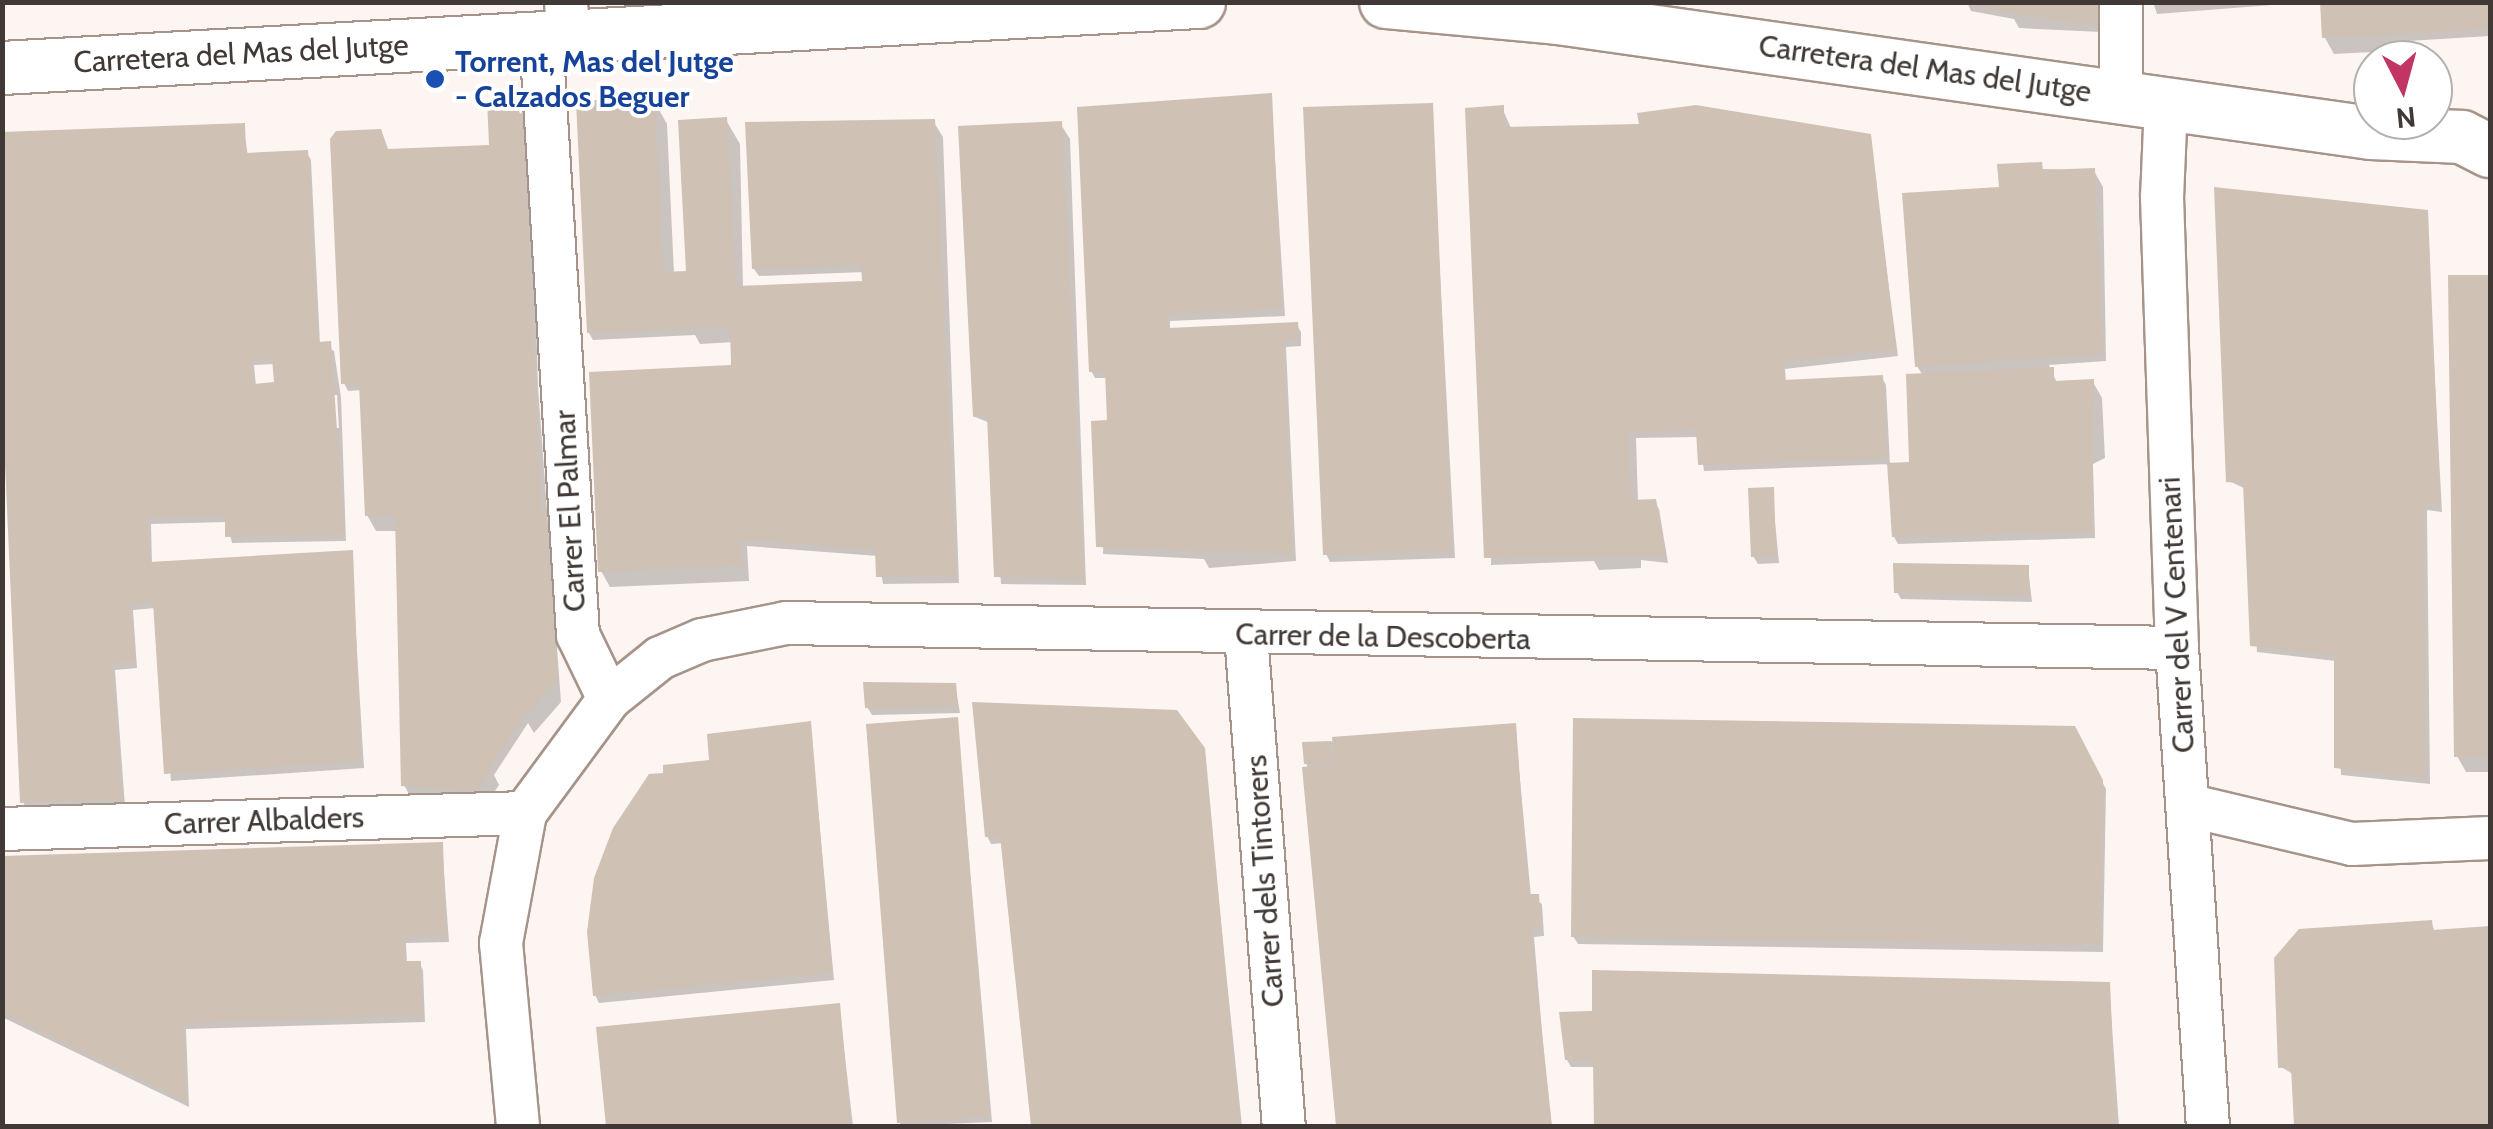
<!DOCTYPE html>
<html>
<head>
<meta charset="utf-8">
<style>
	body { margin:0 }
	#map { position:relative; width:2493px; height:1129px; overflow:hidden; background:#fdf5f1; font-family:Cabin,sans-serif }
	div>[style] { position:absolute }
	.shadow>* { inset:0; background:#0003 }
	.building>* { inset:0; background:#cfc1b3 }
	.roads { filter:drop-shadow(2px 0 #a6948a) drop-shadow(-2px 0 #a6948a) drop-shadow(0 2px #a6948a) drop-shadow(0 -2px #a6948a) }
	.minor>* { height:42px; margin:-21px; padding:0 21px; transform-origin:21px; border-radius:21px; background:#fff }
	.tertiary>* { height:52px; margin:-26px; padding:0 26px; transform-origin:26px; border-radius:26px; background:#fff }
	.dots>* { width:28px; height:28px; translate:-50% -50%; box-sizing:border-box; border:5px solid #fff; border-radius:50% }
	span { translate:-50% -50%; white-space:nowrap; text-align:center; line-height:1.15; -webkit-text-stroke:8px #fff; paint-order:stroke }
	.street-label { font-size:30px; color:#403935 }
	.transit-label { font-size:30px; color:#164399; font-weight:700 }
	.left { translate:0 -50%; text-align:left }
	.frame { position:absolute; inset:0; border:5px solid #403935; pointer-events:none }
	.north { position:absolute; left:2353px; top:40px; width:100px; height:100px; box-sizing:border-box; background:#fff; border:2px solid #b3b0ae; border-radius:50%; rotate:174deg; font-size:28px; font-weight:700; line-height:40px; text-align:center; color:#403935 }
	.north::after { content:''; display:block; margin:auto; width:35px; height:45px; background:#c13464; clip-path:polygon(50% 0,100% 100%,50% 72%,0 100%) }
</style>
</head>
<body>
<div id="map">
	<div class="shadow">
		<i style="clip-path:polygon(1967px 2px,2100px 2px,2101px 32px,2019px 28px,2014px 19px,1971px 11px)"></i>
		<i style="clip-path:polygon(2153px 2px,2296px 2px,2296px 3px,2157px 14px)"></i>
		<i style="clip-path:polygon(2323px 2px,2490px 2px,2490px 36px,2408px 41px,2409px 50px,2334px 54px,2325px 38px)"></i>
		<i style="clip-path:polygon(1271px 96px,1285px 316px,1170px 321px,1170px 331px,1296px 324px,1301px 332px,1301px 346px,1286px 347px,1296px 561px,1209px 568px,1204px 559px,1103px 554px,1108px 378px,1095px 378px,1091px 371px)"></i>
		<i style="clip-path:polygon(653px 99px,667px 124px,674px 274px,689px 283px,726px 120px,740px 144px,743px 288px,865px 283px,864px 272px,759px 276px,754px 269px,933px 121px,943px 137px,959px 583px,883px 584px,878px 556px,747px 546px,749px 581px,610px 587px,601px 571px,734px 367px,735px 342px,700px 344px,695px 335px,593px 340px,589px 333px)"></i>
		<i style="clip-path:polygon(520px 101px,532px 162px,538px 387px,561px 702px,534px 733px,528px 723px,494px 775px,499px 785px,485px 806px,413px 802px,404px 785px,398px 531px,376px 531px,367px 515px,362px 390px,348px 391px,344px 383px,389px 152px,493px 147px)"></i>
		<i style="clip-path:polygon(1431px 105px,1455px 558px,1330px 562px,1326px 554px)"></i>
		<i style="clip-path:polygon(1502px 108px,1512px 130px,1869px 136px,1898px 356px,1785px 369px,1786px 382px,1882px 378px,1886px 385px,1890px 465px,1912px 465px,1923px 376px,1917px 366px,2001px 190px,1999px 167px,2094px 171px,2103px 187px,2106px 361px,2049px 365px,2057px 383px,2093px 382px,2102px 398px,2105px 458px,2093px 464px,2095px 538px,1898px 544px,1894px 537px,1890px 464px,1704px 471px,1699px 437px,1636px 438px,1638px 502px,1654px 502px,1659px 509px,1668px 563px,1641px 560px,1641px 568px,1599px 570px,1594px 561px,1491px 565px)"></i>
		<i style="clip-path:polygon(1060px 123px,1070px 139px,1086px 585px,1001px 584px,990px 423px,975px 417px)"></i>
		<i style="clip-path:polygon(evenodd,243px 125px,248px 156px,307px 153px,311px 160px,320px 344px,334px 351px,341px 397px,346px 541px,232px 543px,227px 522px,151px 524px,152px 564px,351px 552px,364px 768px,171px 781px,156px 608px,133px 610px,137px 668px,115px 670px,125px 806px,27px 810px,23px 802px,243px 125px,275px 364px,278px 385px,256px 386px,254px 365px,275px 364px,243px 125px,332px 395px,337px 395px,339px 428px,334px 428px,332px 395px)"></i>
		<i style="clip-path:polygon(2426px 212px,2442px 512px,2427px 510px,2430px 784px,2341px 775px,2336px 661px,2257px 652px,2246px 489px,2229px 481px)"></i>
		<i style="clip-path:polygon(2490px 277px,2490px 772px,2466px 772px,2457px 756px,2451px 278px)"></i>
		<i style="clip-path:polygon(1772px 490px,1779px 563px,1758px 564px,1753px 556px)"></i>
		<i style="clip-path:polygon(2028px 567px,2032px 602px,1901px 599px,1897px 592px)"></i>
		<i style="clip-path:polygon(955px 685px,960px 713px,872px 715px,867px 707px)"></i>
		<i style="clip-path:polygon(957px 720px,992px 1122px,902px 1126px,899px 1122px)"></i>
		<i style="clip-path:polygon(810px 724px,834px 980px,599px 1003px,595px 995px,712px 762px)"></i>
		<i style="clip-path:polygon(1515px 726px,1531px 897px,1542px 904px,1544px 936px,1534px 937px,1550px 1126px,1339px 1126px,1305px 744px)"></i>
		<i style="clip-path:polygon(2073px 728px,2106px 789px,2103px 952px,1578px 944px,1573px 936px)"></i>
		<i style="clip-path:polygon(1203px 749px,1242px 1126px,1034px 1126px,1004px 843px,991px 844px,987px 836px)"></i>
		<i style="clip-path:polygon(442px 844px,449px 942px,406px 943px,407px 963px,419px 963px,423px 970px,425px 1022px,186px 1029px,189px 1107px,2px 1017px,2px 860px)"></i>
		<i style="clip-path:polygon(2431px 922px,2435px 932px,2490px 929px,2490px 1126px,2296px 1126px,2293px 1074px,2281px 1067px)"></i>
		<i style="clip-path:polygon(2109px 984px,2119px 1126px,1597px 1126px,1596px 1067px,1571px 1067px,1567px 1060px)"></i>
		<i style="clip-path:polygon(839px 1005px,853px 1126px,609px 1126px,599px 1029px)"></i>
	</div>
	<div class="building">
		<i style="clip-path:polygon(1964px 2px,2098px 2px,2099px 26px,2011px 13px)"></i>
		<i style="clip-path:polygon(2320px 2px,2490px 2px,2490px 29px,2322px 38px)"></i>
		<i style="clip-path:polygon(1272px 93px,1282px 309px,1167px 314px,1168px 328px,1298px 322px,1299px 339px,1283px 340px,1293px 554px,1096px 547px,1091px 421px,1107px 420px,1105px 371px,1089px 372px,1077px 107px)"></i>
		<i style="clip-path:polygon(655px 97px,663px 272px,686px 271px,678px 120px,727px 117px,736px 286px,862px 281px,861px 265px,752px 269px,745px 122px,935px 119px,956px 576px,876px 577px,875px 550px,740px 539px,741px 565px,598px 572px,589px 372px,731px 365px,730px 327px,587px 333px,576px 101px)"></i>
		<i style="clip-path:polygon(522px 98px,541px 513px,546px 512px,558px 679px,521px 720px,476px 791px,401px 786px,395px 515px,365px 516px,359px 383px,341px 384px,330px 139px,336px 131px,381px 129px,388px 149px,489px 145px,487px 100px)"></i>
		<i style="clip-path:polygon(1433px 103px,1452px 551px,1323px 555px,1303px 107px)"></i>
		<i style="clip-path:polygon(1504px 105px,1504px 127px,1639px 124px,1637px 113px,1696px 105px,1871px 134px,1896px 349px,1783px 362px,1784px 380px,1883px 375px,1887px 458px,1698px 465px,1696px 430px,1628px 432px,1631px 500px,1656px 499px,1666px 556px,1484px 558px,1465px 108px)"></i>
		<i style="clip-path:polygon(1062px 121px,1084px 579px,994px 577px,987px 416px,973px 417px,958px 126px)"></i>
		<i style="clip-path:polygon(evenodd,245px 123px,246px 153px,308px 150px,318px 342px,331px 341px,344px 534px,225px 537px,225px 515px,148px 517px,150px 562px,353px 550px,361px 761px,164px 774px,153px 602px,130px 603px,135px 661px,112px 663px,122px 799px,20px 803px,2px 395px,2px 132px,245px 123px,272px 358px,274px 382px,253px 384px,252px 359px,272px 358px)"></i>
		<i style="clip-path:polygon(2042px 162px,2043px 170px,2095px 168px,2103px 354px,1915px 367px,1902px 193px,1999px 187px,1997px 164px)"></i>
		<i style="clip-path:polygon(2214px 187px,2428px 210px,2440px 505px,2424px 503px,2425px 778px,2334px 768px,2334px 655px,2250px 646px,2243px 483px,2226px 482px)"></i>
		<i style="clip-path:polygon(2448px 275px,2490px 275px,2490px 756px,2454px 757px)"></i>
		<i style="clip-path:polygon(2054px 367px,2054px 381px,2094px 379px,2092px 531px,1892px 537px,1887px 463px,1909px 462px,1906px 374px)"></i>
		<i style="clip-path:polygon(1774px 487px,1776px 556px,1751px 557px,1748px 488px)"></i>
		<i style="clip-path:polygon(1893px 563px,2029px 565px,2029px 595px,1894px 593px)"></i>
		<i style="clip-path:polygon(863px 682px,956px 683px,958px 706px,865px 708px)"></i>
		<i style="clip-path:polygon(972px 702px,1177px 710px,1205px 748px,1240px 1126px,1031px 1126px,1000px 836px,985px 837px)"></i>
		<i style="clip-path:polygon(958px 717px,989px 1116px,897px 1123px,866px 724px)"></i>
		<i style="clip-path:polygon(1573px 718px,2075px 726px,2103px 780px,2101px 945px,1571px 937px)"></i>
		<i style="clip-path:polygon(811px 721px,832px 973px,593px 996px,587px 932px,594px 878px,613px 828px,649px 774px,663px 773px,663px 765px,709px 760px,707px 734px)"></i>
		<i style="clip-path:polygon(1516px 723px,1528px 894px,1539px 894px,1541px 930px,1531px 930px,1552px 1126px,1336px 1126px,1302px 767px,1334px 765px,1332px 737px)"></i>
		<i style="clip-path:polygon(1331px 741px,1332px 763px,1304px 764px,1302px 742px)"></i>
		<i style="clip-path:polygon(443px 842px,446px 935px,404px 936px,405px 961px,421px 961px,422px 1015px,184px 1023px,186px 1101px,2px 1013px,2px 856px)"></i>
		<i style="clip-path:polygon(2432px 920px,2433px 930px,2490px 926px,2490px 1126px,2294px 1126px,2291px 1067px,2278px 1068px,2274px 958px,2299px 929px)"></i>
		<i style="clip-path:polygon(1592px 970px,2110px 982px,2116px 1126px,1594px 1126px,1593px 1060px,1565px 1060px,1559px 1012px,1592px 1011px)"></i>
		<i style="clip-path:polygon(840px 1003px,851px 1126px,606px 1126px,596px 1027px)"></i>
	</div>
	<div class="roads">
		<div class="minor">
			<i style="left:566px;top:2px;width:32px;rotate:86deg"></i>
			<i style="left:2121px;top:97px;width:95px;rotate:-90deg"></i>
			<i style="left:2166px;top:103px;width:94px;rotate:92.4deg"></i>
			<i style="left:2162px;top:197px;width:451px;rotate:88.1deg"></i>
			<i style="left:2177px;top:648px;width:479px;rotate:86.3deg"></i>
			<i style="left:1246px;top:635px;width:492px;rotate:85.6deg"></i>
			<i style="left:609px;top:699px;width:65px;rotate:-38.8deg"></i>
			<i style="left:660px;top:658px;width:46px;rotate:-23.2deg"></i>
			<i style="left:702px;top:640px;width:86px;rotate:-11.4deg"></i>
			<i style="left:786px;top:623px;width:1391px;rotate:1.03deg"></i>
			<i style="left:2187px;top:805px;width:170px;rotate:13.3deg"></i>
			<i style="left:2352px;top:844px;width:138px;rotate:-2.5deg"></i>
			<i style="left:2px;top:829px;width:523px;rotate:-1.75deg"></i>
			<i style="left:518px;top:1126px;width:184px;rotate:-95.3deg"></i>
			<i style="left:501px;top:943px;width:132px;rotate:-79.5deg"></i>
			<i style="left:525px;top:813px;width:142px;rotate:-53.6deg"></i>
			<i style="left:609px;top:699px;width:71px;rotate:-115.8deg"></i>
			<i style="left:578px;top:635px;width:599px;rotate:-93.54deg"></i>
		</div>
		<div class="tertiary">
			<i style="left:1386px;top:2px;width:173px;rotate:5.3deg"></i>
			<i style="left:1558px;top:18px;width:821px;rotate:8.05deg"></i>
			<i style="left:2371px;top:133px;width:91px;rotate:2.5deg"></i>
			<i style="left:2462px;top:137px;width:31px;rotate:27deg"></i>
			<i style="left:2px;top:68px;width:1199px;rotate:-3.16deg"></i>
		</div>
	</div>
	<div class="dots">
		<i style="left:435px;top:79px;background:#1a4fb4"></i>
	</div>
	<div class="street-label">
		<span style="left:241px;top:54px;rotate:-3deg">Carretera del Mas del Jutge</span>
		<span style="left:1925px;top:69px;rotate:8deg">Carretera del Mas del Jutge</span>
		<span style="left:570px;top:511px;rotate:-93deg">Carrer El Palmar</span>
		<span style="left:2177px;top:615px;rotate:-93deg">Carrer del V Centenari</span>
		<span style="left:1383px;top:637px;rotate:1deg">Carrer de la Descoberta</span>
		<span style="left:264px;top:821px;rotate:-2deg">Carrer Albalders</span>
		<span style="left:1265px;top:881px;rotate:-94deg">Carrer dels Tintorers</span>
	</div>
	<div class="transit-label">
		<span class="left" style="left:455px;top:79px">Torrent, Mas del Jutge<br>- Calzados Beguer</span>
	</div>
	<div class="frame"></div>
	<div class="north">N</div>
</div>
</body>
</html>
